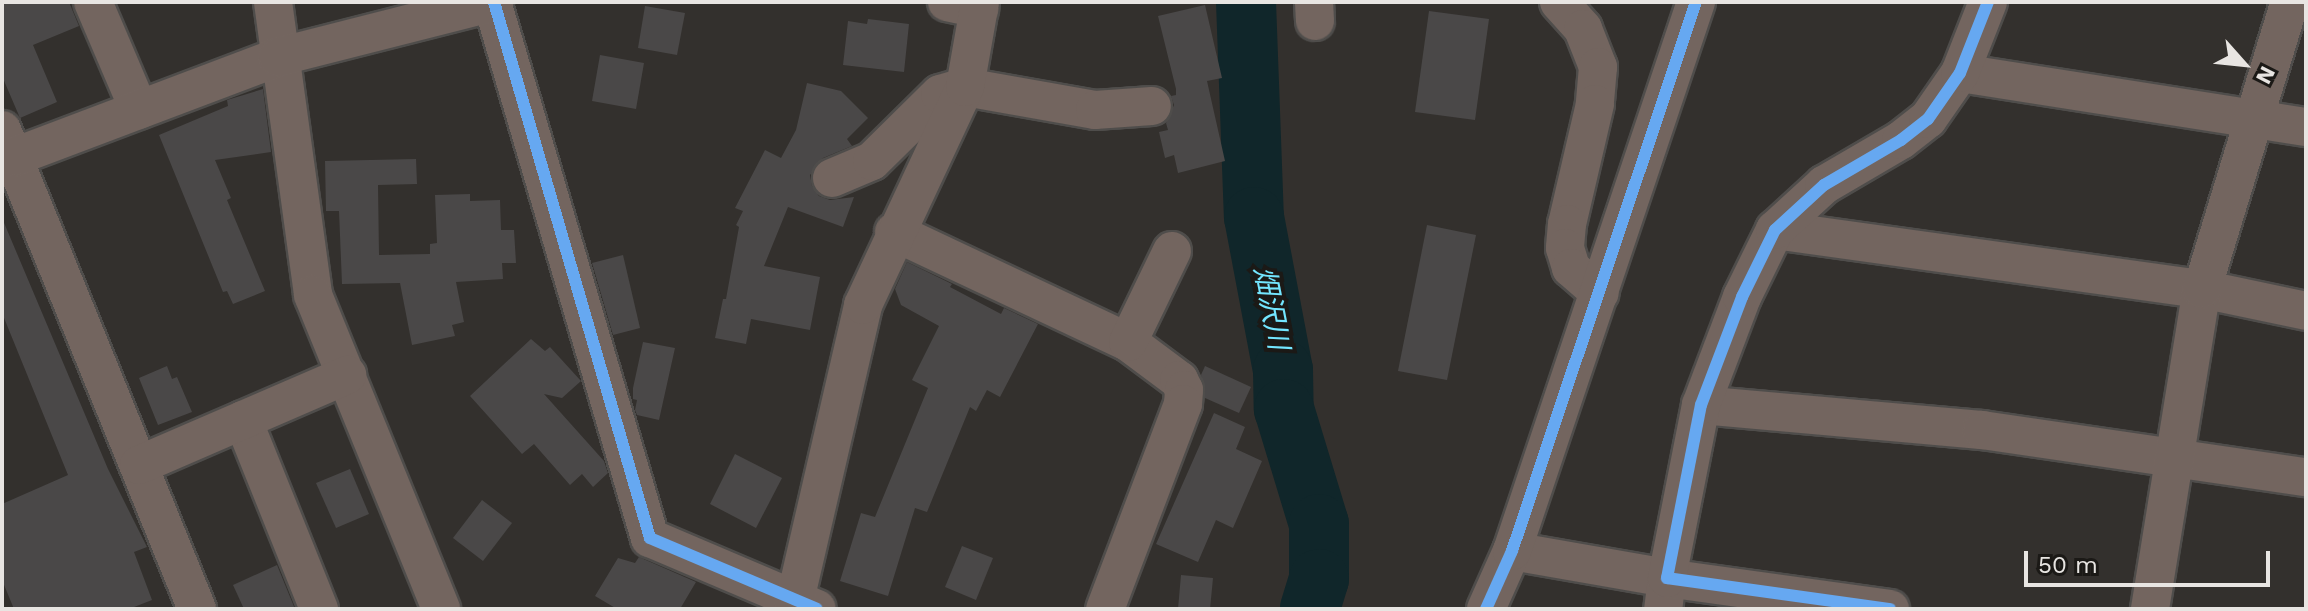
<!DOCTYPE html>
<html>
<head>
<meta charset="utf-8">
<style>
	body { margin:0 }
	#map { position:relative; width:2308px; height:611px; overflow:hidden; background:#33302d; font-family:"Work Sans","Noto Sans JP",sans-serif }
	div>[style] { position:absolute }
	.river>* { height:60px; margin:-30px; padding:0 30px; transform-origin:30px; border-radius:30px; background:#10262a }
	.building>* { inset:0; background:#4a4848 }
	.roads { filter:drop-shadow(2px 0 #4f4d4b) drop-shadow(-2px 0 #4f4d4b) drop-shadow(0 2px #4f4d4b) drop-shadow(0 -2px #4f4d4b) }
	.minor>* { height:38px; margin:-19px; padding:0 19px; transform-origin:19px; border-radius:19px; background:#73655f }
	.cycleway>* { height:12px; margin:-6px; padding:0 6px; transform-origin:6px; border-radius:6px; background:#66a8f1 }
	span { translate:-50% -50%; white-space:nowrap; text-align:center; line-height:1.15; -webkit-text-stroke:8px #1b1916; paint-order:stroke }
	.water-label { font-size:28px; color:#73e6ff; font-style:italic }
	.frame { position:absolute; inset:0; border:4px solid #e8e5e2; pointer-events:none }
	.north { position:absolute; left:2204px; top:24px; width:80px; height:80px; -webkit-text-stroke:6px #1b1916; paint-order:stroke; rotate:117deg; font-size:22px; font-weight:700; line-height:32px; text-align:center; color:#e8e5e2 }
	.north::after { content:''; display:block; margin:auto; width:28px; height:36px; background:#e8e5e2; clip-path:polygon(50% 0,100% 100%,50% 72%,0 100%) }
	.scale { position:absolute; left:2024px; top:551px; width:246px; height:36px; box-sizing:border-box; border:4px solid #e8e5e2; border-top:0; padding-left:10px; font-size:24px; line-height:28px; white-space:nowrap; color:#e8e5e2; -webkit-text-stroke:6px #1b1916; paint-order:stroke }
</style>
</head>
<body>
<div id="map">
	<div class="river">
		<i style="left:1246px;top:2px;width:215px;rotate:87.9deg"></i>
		<i style="left:1254px;top:217px;width:156px;rotate:79.3deg"></i>
		<i style="left:1283px;top:370px;width:39px;rotate:89deg"></i>
		<i style="left:1284px;top:409px;width:120px;rotate:73.1deg"></i>
		<i style="left:1319px;top:524px;width:55px;rotate:90deg"></i>
		<i style="left:1319px;top:579px;width:31px;rotate:107deg"></i>
	</div>
	<div class="building">
		<i style="clip-path:polygon(2px 2px,69px 2px,79px 26px,33px 45px,57px 102px,20px 118px,2px 76px)"></i>
		<i style="clip-path:polygon(1205px 5px,1222px 78px,1207px 81px,1225px 161px,1178px 173px,1174px 155px,1165px 158px,1159px 132px,1168px 130px,1166px 123px,1174px 105px,1171px 96px,1176px 95px,1176px 89px,1158px 16px)"></i>
		<i style="clip-path:polygon(645px 6px,685px 13px,677px 55px,638px 48px)"></i>
		<i style="clip-path:polygon(1429px 11px,1489px 19px,1475px 120px,1415px 112px)"></i>
		<i style="clip-path:polygon(868px 19px,909px 24px,904px 72px,843px 65px,848px 21px,867px 24px)"></i>
		<i style="clip-path:polygon(600px 55px,644px 63px,636px 109px,592px 101px)"></i>
		<i style="clip-path:polygon(807px 83px,841px 91px,868px 118px,847px 139px,852px 146px,823px 158px,810px 175px,812px 186px,819px 196px,830px 200px,854px 197px,843px 227px,788px 207px,764px 266px,820px 277px,810px 330px,751px 319px,746px 344px,715px 338px,723px 299px,726px 299px,739px 227px,736px 225px,743px 211px,735px 208px,765px 150px,781px 158px,796px 130px)"></i>
		<i style="clip-path:polygon(263px 89px,271px 152px,215px 160px,231px 198px,227px 200px,265px 291px,233px 304px,227px 291px,223px 292px,159px 135px,228px 106px,227px 100px)"></i>
		<i style="clip-path:polygon(416px 159px,417px 184px,378px 185px,379px 255px,430px 254px,430px 244px,437px 243px,435px 195px,470px 194px,470px 201px,500px 200px,501px 230px,514px 230px,516px 263px,502px 263px,503px 279px,456px 282px,464px 322px,452px 325px,455px 336px,412px 345px,400px 283px,342px 284px,339px 211px,326px 211px,325px 161px)"></i>
		<i style="clip-path:polygon(2px 218px,108px 469px,147px 547px,134px 552px,152px 600px,129px 609px,14px 609px,2px 580px,2px 504px,68px 475px,2px 313px)"></i>
		<i style="clip-path:polygon(1427px 225px,1476px 235px,1447px 380px,1398px 371px)"></i>
		<i style="clip-path:polygon(623px 255px,640px 328px,613px 335px,592px 263px)"></i>
		<i style="clip-path:polygon(907px 262px,952px 284px,950px 287px,1001px 314px,1004px 308px,1038px 324px,1000px 397px,987px 390px,976px 411px,970px 407px,927px 512px,915px 508px,888px 596px,840px 581px,861px 513px,875px 517px,928px 388px,912px 380px,939px 326px,901px 305px,895px 289px)"></i>
		<i style="clip-path:polygon(531px 339px,545px 351px,550px 347px,581px 381px,562px 398px,544px 394px,604px 461px,608px 473px,593px 487px,582px 474px,570px 485px,534px 444px,522px 454px,470px 396px)"></i>
		<i style="clip-path:polygon(643px 342px,675px 348px,659px 420px,637px 415px,635px 410px,637px 400px,633px 399px,633px 388px)"></i>
		<i style="clip-path:polygon(167px 366px,172px 379px,177px 377px,192px 412px,158px 425px,139px 378px)"></i>
		<i style="clip-path:polygon(1205px 366px,1251px 387px,1239px 413px,1205px 398px,1201px 375px)"></i>
		<i style="clip-path:polygon(1214px 413px,1245px 427px,1236px 449px,1262px 461px,1233px 528px,1216px 520px,1198px 562px,1156px 544px)"></i>
		<i style="clip-path:polygon(735px 454px,782px 478px,756px 528px,710px 504px)"></i>
		<i style="clip-path:polygon(350px 469px,369px 514px,336px 528px,316px 483px)"></i>
		<i style="clip-path:polygon(482px 500px,512px 523px,483px 561px,453px 538px)"></i>
		<i style="clip-path:polygon(962px 546px,993px 558px,976px 600px,945px 587px)"></i>
		<i style="clip-path:polygon(639px 557px,696px 582px,680px 609px,617px 609px,595px 596px,618px 558px,635px 563px)"></i>
		<i style="clip-path:polygon(277px 565px,295px 609px,244px 609px,233px 585px)"></i>
		<i style="clip-path:polygon(1181px 575px,1213px 578px,1210px 609px,1178px 609px)"></i>
	</div>
	<div class="roads">
		<div class="minor">
			<i style="left:93px;top:2px;width:117px;rotate:66.9deg"></i>
			<i style="left:273px;top:2px;width:296px;rotate:82.2deg"></i>
			<i style="left:313px;top:295px;width:339px;rotate:67.8deg"></i>
			<i style="left:492px;top:2px;width:559px;rotate:73.58deg"></i>
			<i style="left:650px;top:538px;width:181px;rotate:23deg"></i>
			<i style="left:947px;top:2px;width:33px;rotate:12deg"></i>
			<i style="left:1314px;top:2px;width:19px;rotate:87deg"></i>
			<i style="left:1559px;top:2px;width:36px;rotate:48deg"></i>
			<i style="left:1583px;top:29px;width:41px;rotate:68.5deg"></i>
			<i style="left:1598px;top:67px;width:37px;rotate:95deg"></i>
			<i style="left:1595px;top:104px;width:123px;rotate:103.1deg"></i>
			<i style="left:1567px;top:224px;width:24px;rotate:95deg"></i>
			<i style="left:1565px;top:248px;width:21px;rotate:73deg"></i>
			<i style="left:1571px;top:268px;width:38px;rotate:41deg"></i>
			<i style="left:1960px;top:73px;width:350px;rotate:8.9deg"></i>
			<i style="left:2px;top:130px;width:517px;rotate:67.85deg"></i>
			<i style="left:14px;top:157px;width:282px;rotate:-20.7deg"></i>
			<i style="left:278px;top:57px;width:223px;rotate:-14.3deg"></i>
			<i style="left:832px;top:178px;width:43px;rotate:-23deg"></i>
			<i style="left:872px;top:161px;width:95px;rotate:-44.6deg"></i>
			<i style="left:940px;top:94px;width:26px;rotate:-16deg"></i>
			<i style="left:965px;top:87px;width:132px;rotate:10deg"></i>
			<i style="left:1095px;top:110px;width:57px;rotate:-4deg"></i>
			<i style="left:1775px;top:230px;width:431px;rotate:7.9deg"></i>
			<i style="left:2202px;top:289px;width:106px;rotate:11.9deg"></i>
			<i style="left:894px;top:232px;width:259px;rotate:25.2deg"></i>
			<i style="left:1128px;top:342px;width:64px;rotate:36.7deg"></i>
			<i style="left:1179px;top:380px;width:11px;rotate:63deg"></i>
			<i style="left:1184px;top:390px;width:14px;rotate:94deg"></i>
			<i style="left:1183px;top:404px;width:219px;rotate:110.8deg"></i>
			<i style="left:1128px;top:342px;width:101px;rotate:-64.2deg"></i>
			<i style="left:1701px;top:405px;width:282px;rotate:5.1deg"></i>
			<i style="left:1982px;top:430px;width:327px;rotate:8.3deg"></i>
			<i style="left:243px;top:420px;width:204px;rotate:68.1deg"></i>
			<i style="left:139px;top:465px;width:227px;rotate:-23.4deg"></i>
			<i style="left:1512px;top:551px;width:157px;rotate:9.9deg"></i>
			<i style="left:1667px;top:578px;width:31px;rotate:97deg"></i>
			<i style="left:793px;top:609px;width:312px;rotate:-77deg"></i>
			<i style="left:863px;top:305px;width:241px;rotate:-64.9deg"></i>
			<i style="left:965px;top:87px;width:86px;rotate:-80deg"></i>
			<i style="left:1486px;top:609px;width:64px;rotate:-65.9deg"></i>
			<i style="left:1512px;top:551px;width:579px;rotate:-71.47deg"></i>
			<i style="left:1890px;top:609px;width:225px;rotate:-172.1deg"></i>
			<i style="left:1667px;top:578px;width:176px;rotate:-78.9deg"></i>
			<i style="left:1701px;top:405px;width:116px;rotate:-69.2deg"></i>
			<i style="left:1742px;top:297px;width:75px;rotate:-63.8deg"></i>
			<i style="left:1775px;top:230px;width:67px;rotate:-42.6deg"></i>
			<i style="left:1824px;top:185px;width:89px;rotate:-30.3deg"></i>
			<i style="left:1901px;top:140px;width:34px;rotate:-38deg"></i>
			<i style="left:1928px;top:119px;width:56px;rotate:-55.2deg"></i>
			<i style="left:1960px;top:73px;width:76px;rotate:-68.5deg"></i>
			<i style="left:2150px;top:609px;width:324px;rotate:-80.8deg"></i>
			<i style="left:2202px;top:289px;width:300px;rotate:-73deg"></i>
		</div>
	</div>
	<div class="cycleway">
		<i style="left:494px;top:2px;width:558px;rotate:73.77deg"></i>
		<i style="left:650px;top:538px;width:181px;rotate:23deg"></i>
		<i style="left:1486px;top:609px;width:64px;rotate:-65.9deg"></i>
		<i style="left:1512px;top:551px;width:579px;rotate:-71.47deg"></i>
		<i style="left:1890px;top:609px;width:225px;rotate:-172.1deg"></i>
		<i style="left:1667px;top:578px;width:176px;rotate:-78.9deg"></i>
		<i style="left:1701px;top:405px;width:116px;rotate:-69.2deg"></i>
		<i style="left:1742px;top:297px;width:75px;rotate:-63.8deg"></i>
		<i style="left:1775px;top:230px;width:67px;rotate:-42.6deg"></i>
		<i style="left:1824px;top:185px;width:89px;rotate:-30.3deg"></i>
		<i style="left:1901px;top:140px;width:34px;rotate:-38deg"></i>
		<i style="left:1928px;top:119px;width:56px;rotate:-55.2deg"></i>
		<i style="left:1960px;top:73px;width:76px;rotate:-68.5deg"></i>
	</div>
	<div class="water-label">
		<span style="left:1271px;top:308px;rotate:79deg">畑沢川</span>
	</div>
	<div class="frame"></div>
	<div class="north">N</div>
	<div class="scale">50 m</div>
</div>
</body>
</html>
